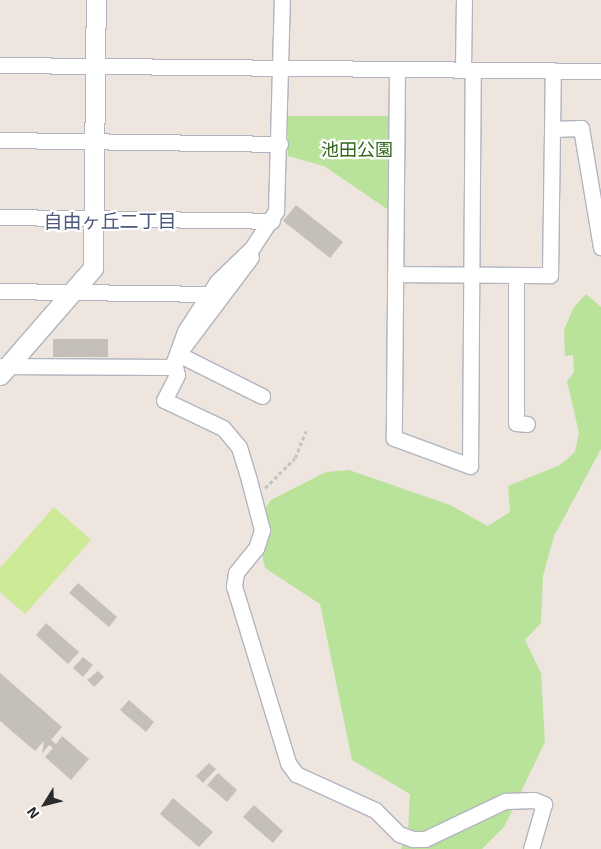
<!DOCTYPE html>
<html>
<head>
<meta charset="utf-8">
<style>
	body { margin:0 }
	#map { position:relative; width:601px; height:849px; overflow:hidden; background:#ede5de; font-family:"Exo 2","Noto Sans JP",sans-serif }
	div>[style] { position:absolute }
	.green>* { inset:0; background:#b9e39b }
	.pitch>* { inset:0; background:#cdea97 }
	.building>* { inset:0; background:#c5bfba }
	.path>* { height:2.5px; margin-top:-1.25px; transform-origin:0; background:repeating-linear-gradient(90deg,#c4c4c4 0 4px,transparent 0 6.5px) }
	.roads { filter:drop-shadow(1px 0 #b1b5bf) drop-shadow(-1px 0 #b1b5bf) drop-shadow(0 1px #b1b5bf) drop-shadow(0 -1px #b1b5bf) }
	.minor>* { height:15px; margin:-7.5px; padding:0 7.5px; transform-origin:7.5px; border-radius:7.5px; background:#fff }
	.tertiary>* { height:19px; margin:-9.5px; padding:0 9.5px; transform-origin:9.5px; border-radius:9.5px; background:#fff }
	span { translate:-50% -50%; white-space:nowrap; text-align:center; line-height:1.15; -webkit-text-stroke:4.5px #fff; paint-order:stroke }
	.park-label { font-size:18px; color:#31681b }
	.neighbourhood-label { font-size:19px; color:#4c587c }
	.north { position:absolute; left:20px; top:779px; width:50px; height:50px; -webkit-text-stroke:4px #fff; paint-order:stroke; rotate:234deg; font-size:14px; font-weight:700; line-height:20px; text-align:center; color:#2b2b2b }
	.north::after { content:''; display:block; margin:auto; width:18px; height:22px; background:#2b2b2b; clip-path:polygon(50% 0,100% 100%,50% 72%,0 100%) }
</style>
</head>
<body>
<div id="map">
	<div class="green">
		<i style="clip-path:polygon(288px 116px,391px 116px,390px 211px,324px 166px,288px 156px)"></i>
		<i style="clip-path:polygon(586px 294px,601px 307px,601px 449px,554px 536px,543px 576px,541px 623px,525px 640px,541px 673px,545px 742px,504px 827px,482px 849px,401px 849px,408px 831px,410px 794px,352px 760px,320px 604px,265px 568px,255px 522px,271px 500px,326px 472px,349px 470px,450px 505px,488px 526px,510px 512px,508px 486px,560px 465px,575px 452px,579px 433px,567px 381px,574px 372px,573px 355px,565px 356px,564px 330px,574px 307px)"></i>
	</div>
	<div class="pitch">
		<i style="clip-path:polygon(54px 507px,91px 540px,25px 614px,0 592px,0 568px)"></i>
	</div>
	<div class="building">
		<i style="clip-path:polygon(296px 205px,343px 242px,330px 258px,283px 221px)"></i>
		<i style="clip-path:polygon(53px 339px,108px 339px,108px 357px,53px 357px)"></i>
		<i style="clip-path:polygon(78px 583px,117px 617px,109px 627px,69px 593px)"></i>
		<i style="clip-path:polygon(46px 623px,79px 652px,68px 664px,36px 635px)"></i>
		<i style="clip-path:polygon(83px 657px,93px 665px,83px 677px,73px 668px)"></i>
		<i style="clip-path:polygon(98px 671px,104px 677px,94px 687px,87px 680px)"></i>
		<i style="clip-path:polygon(0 673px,62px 727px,51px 740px,56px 744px,62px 736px,89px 759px,71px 780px,45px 757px,53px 748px,49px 745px,42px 754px,44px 741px,35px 751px,0 721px)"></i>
		<i style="clip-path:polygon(129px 700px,154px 722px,146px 732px,120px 710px)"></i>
		<i style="clip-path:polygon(209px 763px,216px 769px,203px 783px,196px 776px)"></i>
		<i style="clip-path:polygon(218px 773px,237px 790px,227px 802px,207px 785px)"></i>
		<i style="clip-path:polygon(173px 798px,213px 832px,199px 847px,160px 814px)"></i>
		<i style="clip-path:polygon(254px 805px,283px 831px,273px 843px,243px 817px)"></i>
	</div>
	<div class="path">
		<i style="left:265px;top:488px;width:42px;rotate:-45deg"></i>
		<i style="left:295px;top:458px;width:29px;rotate:-68deg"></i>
	</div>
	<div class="roads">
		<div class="minor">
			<i style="left:0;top:65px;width:601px;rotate:0.57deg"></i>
			<i style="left:397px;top:69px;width:369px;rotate:90.5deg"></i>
			<i style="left:394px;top:438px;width:81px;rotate:20.2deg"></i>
			<i style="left:470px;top:466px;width:396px;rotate:-89.6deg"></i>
			<i style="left:463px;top:69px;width:69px;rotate:-89.2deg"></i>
			<i style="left:552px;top:129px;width:29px;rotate:-2deg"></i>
			<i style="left:581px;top:128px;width:121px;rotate:80.5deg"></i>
			<i style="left:0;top:140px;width:280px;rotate:0.8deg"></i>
			<i style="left:0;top:217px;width:272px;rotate:0.8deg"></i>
			<i style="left:251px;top:257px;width:121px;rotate:127deg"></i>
			<i style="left:178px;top:354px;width:94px;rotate:26.6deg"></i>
			<i style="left:395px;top:274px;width:155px;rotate:0.4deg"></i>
			<i style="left:550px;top:275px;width:205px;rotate:-89.2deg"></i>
			<i style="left:516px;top:275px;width:148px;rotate:90deg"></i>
			<i style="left:516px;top:423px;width:11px;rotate:5deg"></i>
			<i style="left:0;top:291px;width:209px;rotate:0.8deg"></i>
			<i style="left:174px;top:362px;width:13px;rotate:77deg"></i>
			<i style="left:177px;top:375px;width:28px;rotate:117deg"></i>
			<i style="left:164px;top:400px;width:65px;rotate:25.4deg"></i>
			<i style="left:223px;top:428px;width:25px;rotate:50deg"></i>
			<i style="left:239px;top:447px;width:34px;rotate:73deg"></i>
			<i style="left:249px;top:480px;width:52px;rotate:75.4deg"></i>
			<i style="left:262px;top:530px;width:19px;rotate:108deg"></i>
			<i style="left:256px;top:548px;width:32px;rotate:129deg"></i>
			<i style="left:236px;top:573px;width:13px;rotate:99deg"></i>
			<i style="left:234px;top:586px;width:185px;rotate:73deg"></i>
			<i style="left:288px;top:763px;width:14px;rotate:54deg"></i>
			<i style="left:296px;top:774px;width:87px;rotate:24.5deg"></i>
			<i style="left:375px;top:810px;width:34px;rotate:45deg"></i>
			<i style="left:399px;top:834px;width:15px;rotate:20deg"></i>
			<i style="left:413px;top:839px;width:12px"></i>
			<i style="left:425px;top:839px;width:89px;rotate:-25.4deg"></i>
			<i style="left:505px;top:801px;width:29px;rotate:-2deg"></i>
			<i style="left:534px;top:800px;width:11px;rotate:22deg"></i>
			<i style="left:544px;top:804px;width:47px;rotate:106.1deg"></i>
			<i style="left:0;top:366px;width:172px;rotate:0.3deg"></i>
			<i style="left:172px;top:367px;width:38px;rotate:-70deg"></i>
			<i style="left:185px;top:331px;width:59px;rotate:-56.9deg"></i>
			<i style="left:217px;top:282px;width:49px;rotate:-44.2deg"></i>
			<i style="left:252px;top:248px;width:44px;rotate:-57deg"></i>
			<i style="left:276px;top:211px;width:211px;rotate:-88.4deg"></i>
		</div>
		<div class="tertiary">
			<i style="left:0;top:375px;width:142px;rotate:-49deg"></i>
			<i style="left:93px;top:268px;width:268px;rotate:-89.4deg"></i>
		</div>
	</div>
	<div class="park-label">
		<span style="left:357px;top:149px">池田公園</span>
	</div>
	<div class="neighbourhood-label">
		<span style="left:110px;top:221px">自由ヶ丘二丁目</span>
	</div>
	<div class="north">N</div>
</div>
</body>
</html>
